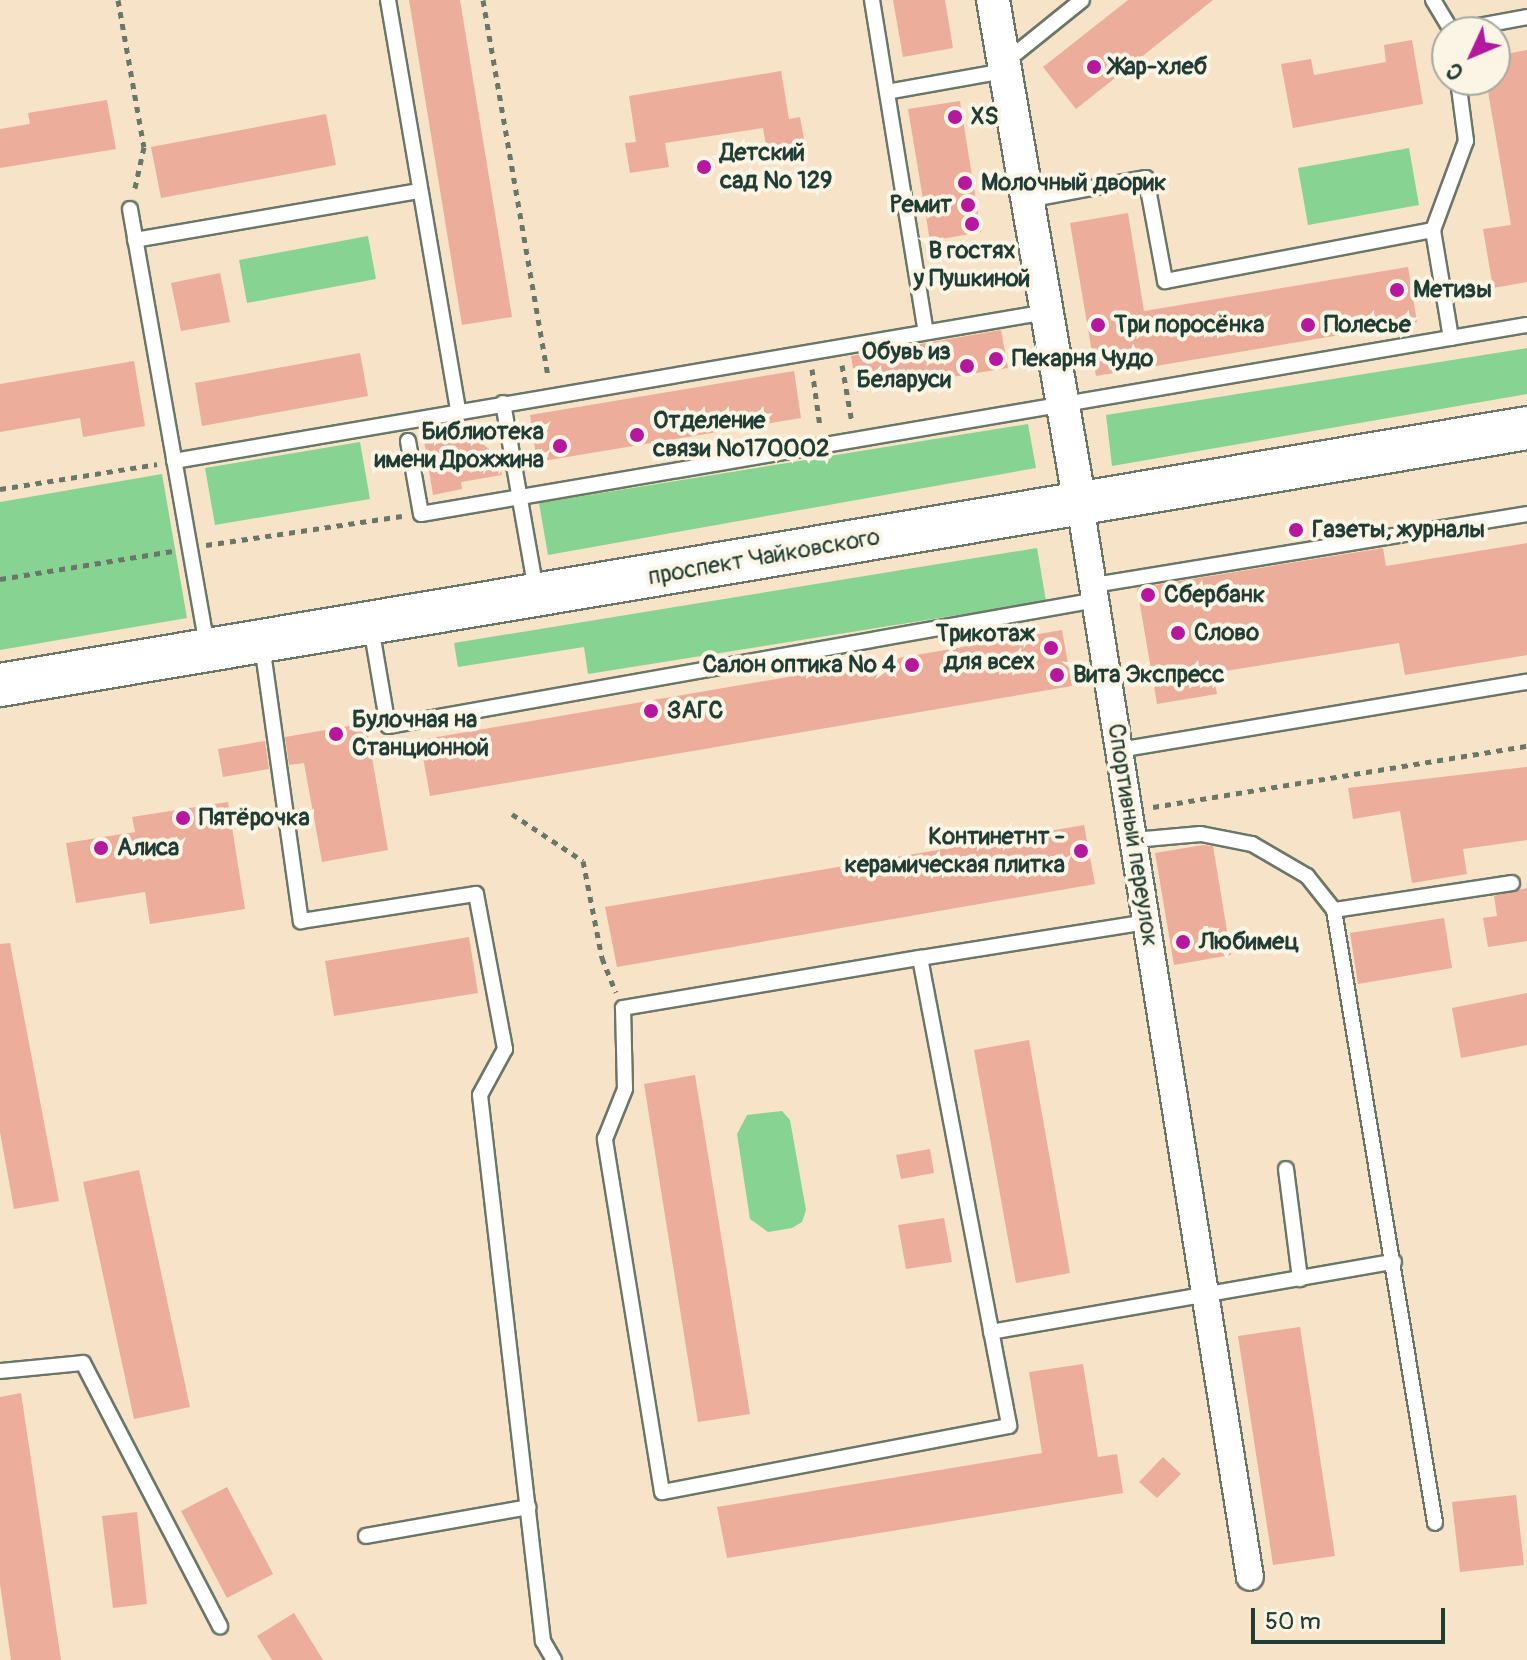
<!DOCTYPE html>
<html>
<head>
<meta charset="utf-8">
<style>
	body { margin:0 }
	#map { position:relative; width:1527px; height:1660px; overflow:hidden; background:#f6e3c8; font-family:Pangolin,sans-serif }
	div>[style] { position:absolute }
	.green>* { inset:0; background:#87d492 }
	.building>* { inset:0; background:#ecad9a }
	.path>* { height:5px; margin-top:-2.5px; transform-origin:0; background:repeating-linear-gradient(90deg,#6a7768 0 6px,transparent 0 12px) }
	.roads { filter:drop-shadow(2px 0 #6a7768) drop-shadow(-2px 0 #6a7768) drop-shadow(0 2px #6a7768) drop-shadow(0 -2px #6a7768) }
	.service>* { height:14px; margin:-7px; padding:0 7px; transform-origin:7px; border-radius:7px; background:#fff }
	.minor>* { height:26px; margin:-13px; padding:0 13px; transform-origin:13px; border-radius:13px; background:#fff }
	.tertiary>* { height:32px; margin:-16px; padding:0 16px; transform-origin:16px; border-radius:16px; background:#fff }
	.primary>* { height:42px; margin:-21px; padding:0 21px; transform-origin:21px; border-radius:21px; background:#fff }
	.dots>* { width:22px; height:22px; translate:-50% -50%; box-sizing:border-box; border:4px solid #fcf5e5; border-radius:50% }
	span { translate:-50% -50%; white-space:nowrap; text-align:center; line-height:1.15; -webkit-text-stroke:8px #fcf5e5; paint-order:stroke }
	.poi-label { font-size:24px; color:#1f3d34; font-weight:700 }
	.left { translate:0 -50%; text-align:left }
	.right { translate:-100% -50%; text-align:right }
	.street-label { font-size:24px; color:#1f3d34 }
	.north { position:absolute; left:1431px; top:16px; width:80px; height:80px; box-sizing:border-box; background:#fcf5e5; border:2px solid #a4ab9e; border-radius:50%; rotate:226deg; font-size:22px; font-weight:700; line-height:32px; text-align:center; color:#1f3d34 }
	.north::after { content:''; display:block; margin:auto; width:28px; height:36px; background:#b5179e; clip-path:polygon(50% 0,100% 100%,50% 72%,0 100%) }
	.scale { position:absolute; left:1251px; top:1608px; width:194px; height:36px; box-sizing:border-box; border:4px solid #1f3d34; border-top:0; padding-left:10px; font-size:24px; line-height:28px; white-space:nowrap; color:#1f3d34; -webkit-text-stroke:6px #fcf5e5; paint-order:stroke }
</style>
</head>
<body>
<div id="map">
	<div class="green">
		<i style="clip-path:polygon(1409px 148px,1419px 205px,1308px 225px,1298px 168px)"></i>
		<i style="clip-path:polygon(368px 236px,376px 279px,247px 303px,239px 260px)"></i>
		<i style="clip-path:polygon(1527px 348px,1527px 394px,1112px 466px,1106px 415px)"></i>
		<i style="clip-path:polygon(1028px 424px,1036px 468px,548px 555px,539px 503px)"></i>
		<i style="clip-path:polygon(360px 442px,370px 499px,215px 525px,205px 468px)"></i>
		<i style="clip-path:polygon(162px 474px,187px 618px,0 650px,0 502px)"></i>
		<i style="clip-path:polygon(1037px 548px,1046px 601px,588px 674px,584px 647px,458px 667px,454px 643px)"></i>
		<i style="clip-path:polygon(782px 1111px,790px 1120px,806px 1210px,802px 1222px,792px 1228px,768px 1232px,750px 1219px,737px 1134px,747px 1115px)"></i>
	</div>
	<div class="building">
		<i style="clip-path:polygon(409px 0,460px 0,512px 317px,462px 325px)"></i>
		<i style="clip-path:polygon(893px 0,945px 0,953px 48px,903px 57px)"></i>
		<i style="clip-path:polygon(1128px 0,1213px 0,1076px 109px,1043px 67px)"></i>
		<i style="clip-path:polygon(1412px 40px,1423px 104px,1293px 128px,1281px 64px,1311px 59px,1314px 75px,1386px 62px,1384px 45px)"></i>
		<i style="clip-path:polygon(1527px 50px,1527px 282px,1493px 288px,1483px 229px,1511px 225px,1486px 80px,1495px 80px,1495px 56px)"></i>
		<i style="clip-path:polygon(781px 71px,789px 119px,800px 117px,805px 145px,767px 151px,763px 128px,665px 143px,669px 167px,630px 173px,625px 143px,636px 142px,629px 96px)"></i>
		<i style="clip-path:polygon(107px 100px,116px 149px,0 168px,0 129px,30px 124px,28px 113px)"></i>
		<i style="clip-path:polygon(960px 101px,981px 232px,930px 241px,908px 109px)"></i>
		<i style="clip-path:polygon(326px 114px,336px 165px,161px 198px,151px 147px)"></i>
		<i style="clip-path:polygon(1128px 213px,1144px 311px,1408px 267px,1417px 322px,1096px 376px,1070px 223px)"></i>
		<i style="clip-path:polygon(220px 273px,230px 322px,181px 331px,171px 283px)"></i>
		<i style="clip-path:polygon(1001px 330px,1008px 368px,857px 392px,851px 356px)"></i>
		<i style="clip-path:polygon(360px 353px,368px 396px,202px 426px,195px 383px)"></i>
		<i style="clip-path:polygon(134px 361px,145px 426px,83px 437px,80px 418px,0 432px,0 384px)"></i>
		<i style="clip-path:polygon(794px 371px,801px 418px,537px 462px,530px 415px)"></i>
		<i style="clip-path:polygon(467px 432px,498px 456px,502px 475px,461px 482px,462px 489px,433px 495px,424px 440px)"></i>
		<i style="clip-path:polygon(1527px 543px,1527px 655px,1405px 675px,1399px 643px,1213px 673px,1217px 694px,1157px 704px,1137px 588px,1383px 548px,1386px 566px)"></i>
		<i style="clip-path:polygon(1062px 630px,1072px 686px,430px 796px,420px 740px)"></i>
		<i style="clip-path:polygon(366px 723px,388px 850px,322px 862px,304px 763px,289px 765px,285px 737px)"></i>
		<i style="clip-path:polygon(265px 741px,269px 769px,223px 777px,218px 749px)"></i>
		<i style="clip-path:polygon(1527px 767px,1527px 840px,1463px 849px,1467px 874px,1412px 883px,1400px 811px,1353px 819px,1348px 788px)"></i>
		<i style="clip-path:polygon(228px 802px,245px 909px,150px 924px,145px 892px,76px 903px,66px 843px,135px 832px,132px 817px)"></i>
		<i style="clip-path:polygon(1084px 825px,1095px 884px,617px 967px,605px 907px)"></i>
		<i style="clip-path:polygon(1203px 845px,1213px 846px,1231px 955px,1174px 965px,1155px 853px)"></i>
		<i style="clip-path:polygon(1527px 888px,1527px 941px,1488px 947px,1483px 918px,1497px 916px,1494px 896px)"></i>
		<i style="clip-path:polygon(1444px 918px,1452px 968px,1358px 984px,1350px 933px)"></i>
		<i style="clip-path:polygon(469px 937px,478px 993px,334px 1016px,325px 961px)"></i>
		<i style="clip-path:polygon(10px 943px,59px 1201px,14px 1209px,0 1132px,0 944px)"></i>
		<i style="clip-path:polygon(1527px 993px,1527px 1045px,1461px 1058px,1452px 1008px)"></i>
		<i style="clip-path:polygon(1029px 1040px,1070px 1273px,1016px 1283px,974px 1050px)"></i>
		<i style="clip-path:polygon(695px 1075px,750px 1414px,698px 1422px,644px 1084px)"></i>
		<i style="clip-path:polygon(930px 1149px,934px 1173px,901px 1179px,896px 1155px)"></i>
		<i style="clip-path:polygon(139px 1170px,190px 1407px,134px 1419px,83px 1182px)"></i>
		<i style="clip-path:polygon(944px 1218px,952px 1262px,906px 1269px,898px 1225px)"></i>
		<i style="clip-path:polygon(1300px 1327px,1335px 1556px,1273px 1565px,1238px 1336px)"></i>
		<i style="clip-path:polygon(1083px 1364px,1098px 1457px,1117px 1454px,1123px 1493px,727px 1558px,717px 1507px,1042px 1453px,1029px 1372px)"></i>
		<i style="clip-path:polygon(21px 1393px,61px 1660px,11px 1660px,0 1584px,0 1397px)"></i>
		<i style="clip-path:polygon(1163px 1457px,1181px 1474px,1157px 1498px,1139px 1482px)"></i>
		<i style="clip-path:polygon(227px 1487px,273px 1574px,227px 1598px,181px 1511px)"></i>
		<i style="clip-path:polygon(1516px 1495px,1524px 1565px,1460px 1572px,1452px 1502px)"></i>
		<i style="clip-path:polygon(137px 1512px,147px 1604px,113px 1608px,102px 1516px)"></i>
		<i style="clip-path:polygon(294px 1613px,323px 1660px,272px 1660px,257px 1636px)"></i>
	</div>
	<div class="path">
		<i style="left:118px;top:0;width:149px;rotate:80deg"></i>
		<i style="left:144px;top:147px;width:46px;rotate:102.5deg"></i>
		<i style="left:483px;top:0;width:383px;rotate:80.2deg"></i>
		<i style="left:842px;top:365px;width:59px;rotate:80.2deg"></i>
		<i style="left:812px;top:369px;width:59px;rotate:82.1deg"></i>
		<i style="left:0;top:489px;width:159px;rotate:-9deg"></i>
		<i style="left:206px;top:545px;width:198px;rotate:-8.4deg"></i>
		<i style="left:0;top:579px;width:175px;rotate:-9.2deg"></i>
		<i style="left:1153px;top:807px;width:379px;rotate:-9.3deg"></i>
		<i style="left:512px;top:814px;width:85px;rotate:33.5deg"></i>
		<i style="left:583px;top:861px;width:99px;rotate:78.9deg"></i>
		<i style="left:602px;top:958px;width:37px;rotate:68deg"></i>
	</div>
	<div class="roads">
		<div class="service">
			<i style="left:388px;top:0;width:417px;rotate:80.3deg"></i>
			<i style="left:872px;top:0;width:336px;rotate:80.8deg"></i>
			<i style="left:1433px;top:0;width:37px;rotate:59deg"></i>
			<i style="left:1452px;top:31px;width:76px;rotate:-10.6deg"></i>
			<i style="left:1004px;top:63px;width:100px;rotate:-38.9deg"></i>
			<i style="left:887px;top:92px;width:120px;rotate:-10.1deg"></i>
			<i style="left:1027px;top:200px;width:121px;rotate:-10.5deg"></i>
			<i style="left:1146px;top:178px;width:105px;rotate:79.5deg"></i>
			<i style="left:1165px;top:281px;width:273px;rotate:-10.8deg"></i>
			<i style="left:130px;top:209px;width:444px;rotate:80deg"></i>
			<i style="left:135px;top:240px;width:289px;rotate:-9.8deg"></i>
			<i style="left:1451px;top:338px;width:109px;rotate:-99.5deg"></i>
			<i style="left:1433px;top:230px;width:95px;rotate:-69.7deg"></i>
			<i style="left:1466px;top:141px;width:62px;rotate:-97.5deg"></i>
			<i style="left:503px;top:403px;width:191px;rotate:80deg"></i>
			<i style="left:408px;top:441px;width:74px;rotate:79.9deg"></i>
			<i style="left:421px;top:514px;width:1122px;rotate:-9.7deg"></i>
			<i style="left:174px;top:461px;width:886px;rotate:-9.69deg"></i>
			<i style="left:1094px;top:585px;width:439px;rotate:-9.3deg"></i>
			<i style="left:371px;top:627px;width:100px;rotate:80.3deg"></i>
			<i style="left:388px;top:726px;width:719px;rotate:-10.09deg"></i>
			<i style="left:262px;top:645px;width:279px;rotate:82deg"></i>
			<i style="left:301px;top:921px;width:177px;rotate:-8.8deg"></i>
			<i style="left:476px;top:894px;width:158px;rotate:79.4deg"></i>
			<i style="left:505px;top:1049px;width:52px;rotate:118.5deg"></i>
			<i style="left:480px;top:1095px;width:550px;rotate:83.42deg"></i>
			<i style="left:543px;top:1641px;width:22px;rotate:60deg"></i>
			<i style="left:1119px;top:750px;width:414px;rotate:-9.5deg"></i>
			<i style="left:1134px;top:840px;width:67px;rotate:-5.1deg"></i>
			<i style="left:1201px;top:834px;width:52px;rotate:11.1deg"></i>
			<i style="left:1252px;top:844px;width:64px;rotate:30.2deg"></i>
			<i style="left:1307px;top:876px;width:43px;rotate:51.5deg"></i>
			<i style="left:1334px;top:910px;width:621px;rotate:80.64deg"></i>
			<i style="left:1334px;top:910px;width:180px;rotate:-8.6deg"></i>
			<i style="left:920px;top:958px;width:476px;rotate:79.2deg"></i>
			<i style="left:1009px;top:1426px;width:353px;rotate:169.2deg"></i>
			<i style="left:662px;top:1492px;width:358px;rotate:-99.2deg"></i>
			<i style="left:605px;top:1139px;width:54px;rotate:-68.2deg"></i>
			<i style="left:625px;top:1089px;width:81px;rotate:-91.4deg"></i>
			<i style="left:623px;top:1008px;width:301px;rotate:-9.6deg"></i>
			<i style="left:920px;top:958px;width:230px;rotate:-9deg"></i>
			<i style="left:1286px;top:1169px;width:111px;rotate:82.7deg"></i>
			<i style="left:991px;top:1332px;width:409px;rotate:-9.9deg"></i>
			<i style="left:0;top:1371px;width:83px;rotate:-5.5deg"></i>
			<i style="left:83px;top:1363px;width:297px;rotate:62.5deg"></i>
			<i style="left:366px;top:1536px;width:165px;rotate:-10.1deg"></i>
		</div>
		<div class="minor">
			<i style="left:1080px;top:504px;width:1086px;rotate:81deg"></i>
		</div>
		<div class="tertiary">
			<i style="left:993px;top:0;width:511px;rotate:80.21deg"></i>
		</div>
		<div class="primary">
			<i style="left:0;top:685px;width:1548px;rotate:-9.55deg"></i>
		</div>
	</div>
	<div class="dots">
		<i style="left:1094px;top:67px;background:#b5179e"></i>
		<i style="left:955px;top:117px;background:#b5179e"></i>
		<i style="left:704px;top:167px;background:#b5179e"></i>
		<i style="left:965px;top:183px;background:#b5179e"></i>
		<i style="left:968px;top:205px;background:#b5179e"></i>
		<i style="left:972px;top:224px;background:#b5179e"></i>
		<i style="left:1397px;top:290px;background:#b5179e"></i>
		<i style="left:1098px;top:325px;background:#b5179e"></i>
		<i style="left:1308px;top:325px;background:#b5179e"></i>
		<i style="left:996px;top:359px;background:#b5179e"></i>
		<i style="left:967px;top:366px;background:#b5179e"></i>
		<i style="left:637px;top:435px;background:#b5179e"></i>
		<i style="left:560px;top:446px;background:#b5179e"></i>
		<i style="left:1296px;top:530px;background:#b5179e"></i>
		<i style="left:1148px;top:595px;background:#b5179e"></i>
		<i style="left:1178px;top:633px;background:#b5179e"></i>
		<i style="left:1051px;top:648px;background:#b5179e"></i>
		<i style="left:912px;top:665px;background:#b5179e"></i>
		<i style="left:1057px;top:675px;background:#b5179e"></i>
		<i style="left:651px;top:711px;background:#b5179e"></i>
		<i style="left:336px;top:734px;background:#b5179e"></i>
		<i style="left:183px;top:818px;background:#b5179e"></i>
		<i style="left:101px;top:848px;background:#b5179e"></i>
		<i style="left:1081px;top:851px;background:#b5179e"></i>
		<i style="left:1183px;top:942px;background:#b5179e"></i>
	</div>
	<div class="poi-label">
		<span class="left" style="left:1110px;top:67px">Жар-хлеб</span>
		<span class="left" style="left:971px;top:117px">XS</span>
		<span class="left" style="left:720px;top:167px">Детский<br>сад № 129</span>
		<span class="left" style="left:981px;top:183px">Молочный дворик</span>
		<span class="right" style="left:952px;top:205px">Ремит</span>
		<span style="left:972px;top:265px">В гостях<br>у Пушкиной</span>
		<span class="left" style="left:1413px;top:290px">Метизы</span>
		<span class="left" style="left:1114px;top:325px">Три поросёнка</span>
		<span class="left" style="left:1324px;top:325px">Полесье</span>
		<span class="right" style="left:951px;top:366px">Обувь из<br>Беларуси</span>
		<span class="left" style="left:1012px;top:359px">Пекарня Чудо</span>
		<span class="left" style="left:653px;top:435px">Отделение<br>связи №170002</span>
		<span class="right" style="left:544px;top:446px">Библиотека<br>имени Дрожжина</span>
		<span class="left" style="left:1312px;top:530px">Газеты, журналы</span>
		<span class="left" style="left:1164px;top:595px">Сбербанк</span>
		<span class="left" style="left:1194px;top:633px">Слово</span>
		<span class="right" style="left:1035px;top:648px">Трикотаж<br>для всех</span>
		<span class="right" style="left:896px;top:665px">Салон оптика № 4</span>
		<span class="left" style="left:1073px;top:675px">Вита Экспресс</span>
		<span class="left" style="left:667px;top:711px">ЗАГС</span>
		<span class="left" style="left:352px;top:734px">Булочная на<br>Станционной</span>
		<span class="left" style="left:199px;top:818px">Пятёрочка</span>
		<span class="right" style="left:1065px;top:851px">Континетнт -<br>керамическая плитка</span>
		<span class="left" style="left:117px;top:848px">Алиса</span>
		<span class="left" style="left:1199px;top:942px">Любимец</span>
	</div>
	<div class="street-label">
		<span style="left:764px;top:557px;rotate:-10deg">проспект Чайковского</span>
		<span style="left:1133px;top:835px;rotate:81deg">Спортивный переулок</span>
	</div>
	<div class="north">С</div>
	<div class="scale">50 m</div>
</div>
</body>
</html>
